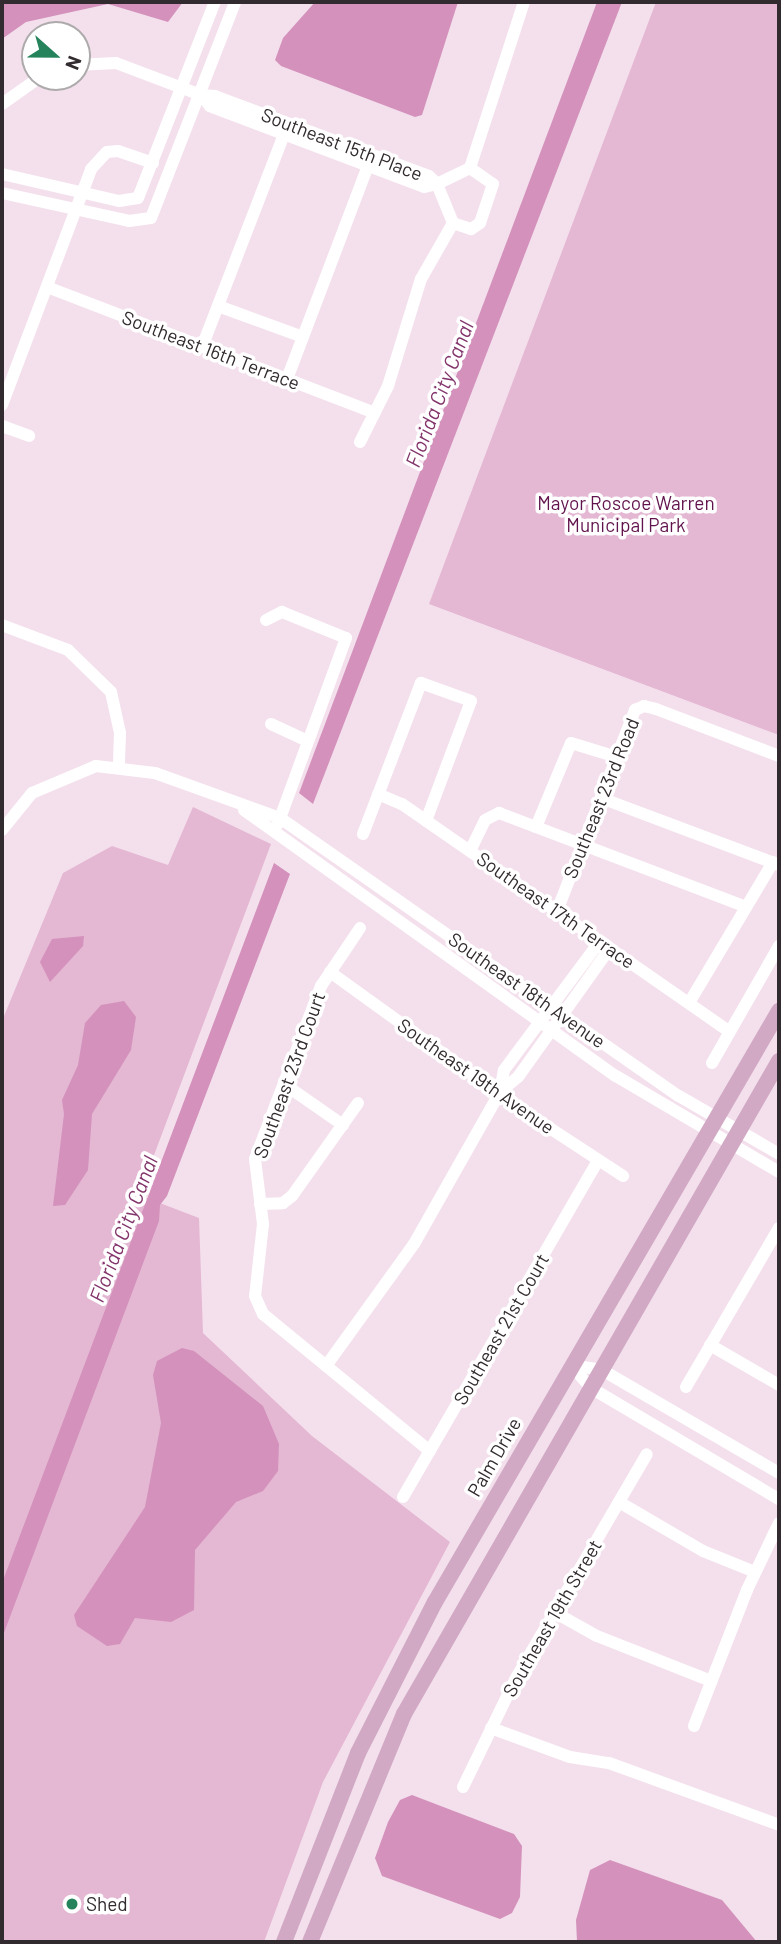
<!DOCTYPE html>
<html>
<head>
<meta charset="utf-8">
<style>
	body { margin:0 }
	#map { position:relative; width:781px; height:1944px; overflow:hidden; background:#f4e0ec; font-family:Barlow,sans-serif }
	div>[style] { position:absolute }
	.green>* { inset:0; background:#e4b7d3 }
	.water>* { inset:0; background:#d391bc }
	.minor>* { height:12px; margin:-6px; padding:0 6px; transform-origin:6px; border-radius:6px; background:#fff }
	.major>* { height:16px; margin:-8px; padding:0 8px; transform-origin:8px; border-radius:8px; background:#d1a9c4 }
	.dots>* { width:19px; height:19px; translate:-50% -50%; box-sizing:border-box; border:4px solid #fff; border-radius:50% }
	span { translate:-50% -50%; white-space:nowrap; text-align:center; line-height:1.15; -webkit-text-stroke:7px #fff; paint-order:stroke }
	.street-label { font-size:19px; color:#312a2e }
	.park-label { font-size:19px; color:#61134d }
	.poi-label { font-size:19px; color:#312a2e }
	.left { translate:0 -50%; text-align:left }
	.water-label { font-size:21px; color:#82346b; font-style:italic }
	.frame { position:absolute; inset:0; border:4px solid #312a2e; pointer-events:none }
	.north { position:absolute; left:21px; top:21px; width:70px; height:70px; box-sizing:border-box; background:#fff; border:2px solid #adaaab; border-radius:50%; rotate:111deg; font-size:19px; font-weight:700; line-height:28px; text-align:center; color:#312a2e }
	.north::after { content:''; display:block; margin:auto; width:24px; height:32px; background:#24835b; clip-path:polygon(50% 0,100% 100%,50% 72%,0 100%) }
</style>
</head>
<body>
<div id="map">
	<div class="green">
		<i style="clip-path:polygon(656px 2px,777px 2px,779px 7px,779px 735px,429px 604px)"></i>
		<i style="clip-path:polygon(193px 807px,271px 844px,139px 1195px,199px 1218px,203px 1333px,312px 1436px,450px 1542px,323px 1782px,264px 1942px,2px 1942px,2px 1021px,63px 873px,112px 846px,168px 865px)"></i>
	</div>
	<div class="water">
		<i style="clip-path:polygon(2px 2px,183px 2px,168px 22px,108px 4px,26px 22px,2px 39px)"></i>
		<i style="clip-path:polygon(315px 2px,458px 2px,422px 115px,415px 117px,281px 66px,275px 60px,283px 38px)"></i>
		<i style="clip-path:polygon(597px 2px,622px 2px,313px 804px,299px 793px)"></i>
		<i style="clip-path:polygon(274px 863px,290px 874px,167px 1196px,160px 1205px,159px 1221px,2px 1638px,2px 1583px)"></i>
		<i style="clip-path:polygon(84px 936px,83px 946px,50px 982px,40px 962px,52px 939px)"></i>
		<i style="clip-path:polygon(124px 1001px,136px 1017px,131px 1050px,92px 1114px,88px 1170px,65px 1205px,53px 1206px,64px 1114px,62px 1100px,78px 1065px,85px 1023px,101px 1005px)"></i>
		<i style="clip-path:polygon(182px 1348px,194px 1351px,263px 1406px,279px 1444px,278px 1471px,263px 1491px,236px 1502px,195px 1550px,194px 1610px,171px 1622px,135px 1618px,120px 1644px,107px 1646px,77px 1626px,74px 1615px,145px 1507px,161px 1423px,153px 1375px,157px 1361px)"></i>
		<i style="clip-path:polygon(412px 1795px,514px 1834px,522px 1846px,520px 1897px,512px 1913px,500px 1919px,382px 1876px,375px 1858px,388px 1822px,400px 1800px)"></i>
		<i style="clip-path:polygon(610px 1860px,722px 1900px,757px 1942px,577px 1942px,576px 1920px,590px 1870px)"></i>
	</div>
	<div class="minor">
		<i style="left:77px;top:65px;width:39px;rotate:-3deg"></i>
		<i style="left:116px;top:63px;width:91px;rotate:20.6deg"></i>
		<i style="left:201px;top:95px;width:14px;rotate:4deg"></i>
		<i style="left:215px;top:96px;width:228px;rotate:20.5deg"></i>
		<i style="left:429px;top:176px;width:11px;rotate:45deg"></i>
		<i style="left:437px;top:184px;width:13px;rotate:167deg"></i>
		<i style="left:424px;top:187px;width:229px;rotate:-159.3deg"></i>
		<i style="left:210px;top:106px;width:14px;rotate:-129deg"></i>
		<i style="left:2px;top:104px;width:47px;rotate:-35.4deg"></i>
		<i style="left:470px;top:168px;width:28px;rotate:35deg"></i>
		<i style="left:493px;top:184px;width:41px;rotate:108.4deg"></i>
		<i style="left:480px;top:223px;width:11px;rotate:146deg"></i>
		<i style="left:471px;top:229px;width:19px;rotate:-162deg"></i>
		<i style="left:453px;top:223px;width:42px;rotate:-112.3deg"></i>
		<i style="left:437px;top:184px;width:37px;rotate:-26deg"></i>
		<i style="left:470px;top:168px;width:175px;rotate:-72deg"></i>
		<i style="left:2px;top:174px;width:120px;rotate:13deg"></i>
		<i style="left:119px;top:201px;width:19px;rotate:-9deg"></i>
		<i style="left:138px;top:198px;width:211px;rotate:-68.6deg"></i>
		<i style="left:2px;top:193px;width:130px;rotate:12.4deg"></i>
		<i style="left:129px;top:221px;width:22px;rotate:-8deg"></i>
		<i style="left:151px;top:218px;width:232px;rotate:-68.7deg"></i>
		<i style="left:47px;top:287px;width:351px;rotate:21deg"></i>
		<i style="left:218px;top:306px;width:90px;rotate:20deg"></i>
		<i style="left:202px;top:347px;width:236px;rotate:-68.9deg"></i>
		<i style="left:287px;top:379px;width:233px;rotate:-69.2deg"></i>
		<i style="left:2px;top:405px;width:252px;rotate:-69.3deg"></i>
		<i style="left:91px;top:169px;width:23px;rotate:-47deg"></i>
		<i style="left:107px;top:152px;width:11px;rotate:-5deg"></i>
		<i style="left:118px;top:151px;width:37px;rotate:19deg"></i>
		<i style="left:2px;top:426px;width:29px;rotate:20deg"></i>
		<i style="left:360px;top:442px;width:63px;rotate:-63.4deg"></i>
		<i style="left:388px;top:386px;width:112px;rotate:-72.9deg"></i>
		<i style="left:421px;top:279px;width:64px;rotate:-60.3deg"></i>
		<i style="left:266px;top:620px;width:18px;rotate:-27deg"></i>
		<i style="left:282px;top:612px;width:69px;rotate:22.1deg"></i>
		<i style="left:346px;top:638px;width:198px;rotate:110.1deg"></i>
		<i style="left:2px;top:625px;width:71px;rotate:20.7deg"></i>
		<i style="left:68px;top:650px;width:60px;rotate:44.3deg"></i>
		<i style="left:111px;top:692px;width:42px;rotate:77.6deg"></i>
		<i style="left:120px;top:733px;width:33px;rotate:92deg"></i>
		<i style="left:271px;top:724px;width:38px;rotate:25deg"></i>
		<i style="left:378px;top:794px;width:26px;rotate:23deg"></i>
		<i style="left:402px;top:804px;width:399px;rotate:34.8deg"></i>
		<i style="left:601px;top:798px;width:190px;rotate:20.6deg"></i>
		<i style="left:244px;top:810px;width:457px;rotate:35.6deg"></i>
		<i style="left:616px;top:1076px;width:189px;rotate:30.5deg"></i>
		<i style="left:536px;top:827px;width:91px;rotate:-67.4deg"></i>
		<i style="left:571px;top:743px;width:48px;rotate:16.9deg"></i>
		<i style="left:2px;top:830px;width:48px;rotate:-51deg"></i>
		<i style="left:32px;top:793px;width:69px;rotate:-22.9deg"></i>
		<i style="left:96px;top:766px;width:59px;rotate:6.8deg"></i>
		<i style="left:155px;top:773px;width:133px;rotate:19.8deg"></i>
		<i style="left:280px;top:818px;width:486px;rotate:34.9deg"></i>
		<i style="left:679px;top:1096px;width:116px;rotate:30.1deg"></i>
		<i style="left:363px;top:834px;width:162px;rotate:-69deg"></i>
		<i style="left:421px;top:683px;width:53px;rotate:19.8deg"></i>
		<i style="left:471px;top:701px;width:128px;rotate:110.6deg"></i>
		<i style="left:470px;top:851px;width:34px;rotate:-64deg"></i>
		<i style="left:485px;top:820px;width:16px;rotate:-27deg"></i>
		<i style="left:499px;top:813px;width:264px;rotate:20.8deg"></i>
		<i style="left:557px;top:911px;width:216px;rotate:-68.8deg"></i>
		<i style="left:635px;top:710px;width:10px;rotate:-24deg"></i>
		<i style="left:644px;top:706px;width:12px;rotate:14deg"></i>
		<i style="left:656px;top:709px;width:132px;rotate:20.9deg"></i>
		<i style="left:360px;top:928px;width:70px;rotate:123.9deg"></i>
		<i style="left:321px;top:986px;width:185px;rotate:110.9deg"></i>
		<i style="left:255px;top:1159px;width:65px;rotate:83deg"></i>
		<i style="left:263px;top:1224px;width:72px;rotate:96.3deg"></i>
		<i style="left:255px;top:1296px;width:20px;rotate:66deg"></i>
		<i style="left:263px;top:1314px;width:216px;rotate:39.4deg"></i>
		<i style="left:330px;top:972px;width:229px;rotate:35.8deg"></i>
		<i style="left:516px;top:1106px;width:128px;rotate:33.2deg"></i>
		<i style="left:689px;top:1003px;width:164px;rotate:-59.2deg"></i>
		<i style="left:712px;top:1063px;width:135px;rotate:-60.2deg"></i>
		<i style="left:284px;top:1084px;width:72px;rotate:34.8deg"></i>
		<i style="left:500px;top:1092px;width:22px;rotate:-80deg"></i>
		<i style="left:504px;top:1070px;width:161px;rotate:-53.3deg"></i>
		<i style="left:260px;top:1204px;width:23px;rotate:-2deg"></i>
		<i style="left:283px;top:1203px;width:11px;rotate:-38deg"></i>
		<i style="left:292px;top:1196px;width:114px;rotate:-54.6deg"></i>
		<i style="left:710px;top:1345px;width:80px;rotate:30.1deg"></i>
		<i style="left:571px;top:1365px;width:30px;rotate:49deg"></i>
		<i style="left:591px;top:1388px;width:218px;rotate:30.6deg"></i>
		<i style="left:571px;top:1365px;width:31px;rotate:9deg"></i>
		<i style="left:602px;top:1370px;width:205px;rotate:30.2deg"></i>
		<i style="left:326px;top:1366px;width:150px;rotate:-54.2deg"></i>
		<i style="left:414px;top:1244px;width:175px;rotate:-60.5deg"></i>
		<i style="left:500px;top:1092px;width:23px;rotate:-40deg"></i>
		<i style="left:518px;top:1077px;width:158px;rotate:-54.5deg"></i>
		<i style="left:686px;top:1387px;width:184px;rotate:-59.7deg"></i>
		<i style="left:403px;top:1497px;width:388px;rotate:-59.9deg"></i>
		<i style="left:619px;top:1502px;width:97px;rotate:30.3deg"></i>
		<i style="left:703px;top:1551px;width:56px;rotate:22deg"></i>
		<i style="left:554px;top:1612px;width:49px;rotate:29.2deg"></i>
		<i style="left:597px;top:1636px;width:123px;rotate:21.5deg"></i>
		<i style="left:694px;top:1726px;width:146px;rotate:-68.7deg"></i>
		<i style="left:747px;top:1590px;width:74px;rotate:-64.5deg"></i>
		<i style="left:491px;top:1728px;width:84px;rotate:20.2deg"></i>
		<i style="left:570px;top:1757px;width:39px;rotate:9deg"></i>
		<i style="left:609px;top:1763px;width:181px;rotate:20deg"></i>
		<i style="left:463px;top:1787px;width:121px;rotate:-64.1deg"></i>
		<i style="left:516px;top:1678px;width:259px;rotate:-59.7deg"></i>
	</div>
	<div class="major">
		<i style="left:284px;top:1942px;width:203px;rotate:-68.6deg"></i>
		<i style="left:358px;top:1753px;width:169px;rotate:-63deg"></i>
		<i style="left:435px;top:1602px;width:684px;rotate:-59.8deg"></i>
		<i style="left:310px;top:1942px;width:247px;rotate:-67.6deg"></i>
		<i style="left:404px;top:1714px;width:753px;rotate:-60.13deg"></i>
	</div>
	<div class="dots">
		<i style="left:72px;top:1904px;background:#24835b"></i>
	</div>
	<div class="street-label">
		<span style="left:342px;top:144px;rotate:21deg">Southeast 15th Place</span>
		<span style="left:211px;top:350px;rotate:21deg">Southeast 16th Terrace</span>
		<span style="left:601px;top:798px;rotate:-68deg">Southeast 23rd Road</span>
		<span style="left:556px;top:910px;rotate:35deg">Southeast 17th Terrace</span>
		<span style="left:527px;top:990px;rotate:35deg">Southeast 18th Avenue</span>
		<span style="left:289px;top:1075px;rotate:-70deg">Southeast 23rd Court</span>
		<span style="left:476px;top:1076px;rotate:35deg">Southeast 19th Avenue</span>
		<span style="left:501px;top:1329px;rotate:-60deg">Southeast 21st Court</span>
		<span style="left:494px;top:1457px;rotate:-60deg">Palm Drive</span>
		<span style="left:552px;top:1618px;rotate:-60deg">Southeast 19th Street</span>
	</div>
	<div class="park-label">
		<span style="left:626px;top:514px">Mayor Roscoe Warren<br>Municipal Park</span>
	</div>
	<div class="poi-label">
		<span class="left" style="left:86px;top:1904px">Shed</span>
	</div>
	<div class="water-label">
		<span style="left:439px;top:394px;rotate:-69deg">Florida City Canal</span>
		<span style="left:123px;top:1229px;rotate:-69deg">Florida City Canal</span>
	</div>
	<div class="frame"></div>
	<div class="north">N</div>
</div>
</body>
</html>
